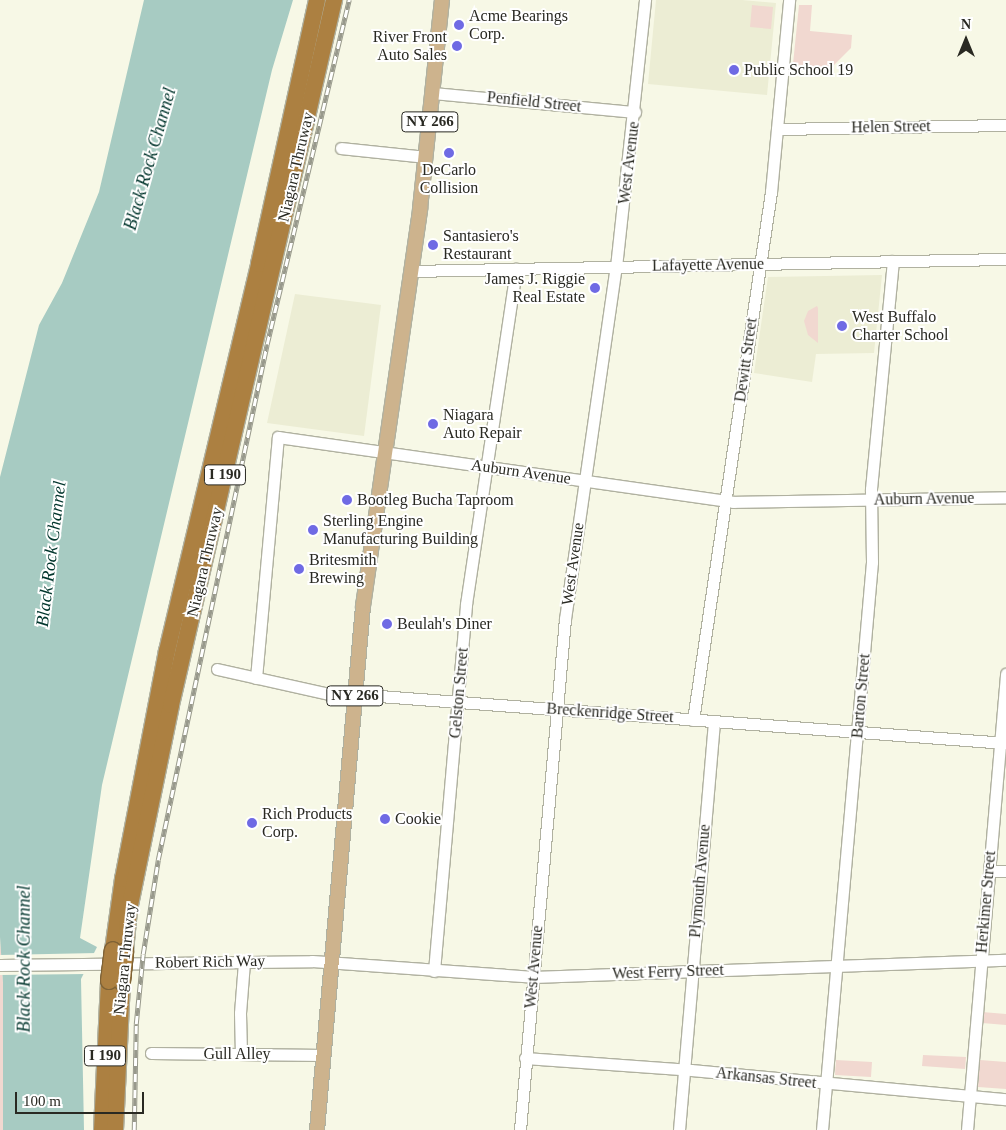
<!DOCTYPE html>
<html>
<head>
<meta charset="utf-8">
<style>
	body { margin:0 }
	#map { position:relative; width:1006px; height:1130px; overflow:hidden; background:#f7f8e6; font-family:"Times New Roman",serif }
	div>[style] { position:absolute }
	.built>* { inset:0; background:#ecedd4 }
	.green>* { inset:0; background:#f1d8d0 }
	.water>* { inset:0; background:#a7cbc2 }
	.pier>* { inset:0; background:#f7f8e6 }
	.roads { filter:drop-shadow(1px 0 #b0b1a0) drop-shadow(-1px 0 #b0b1a0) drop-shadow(0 1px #b0b1a0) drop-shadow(0 -1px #b0b1a0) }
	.minor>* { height:11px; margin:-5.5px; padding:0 5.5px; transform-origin:5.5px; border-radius:5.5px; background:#fff }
	.major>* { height:14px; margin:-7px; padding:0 7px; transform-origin:7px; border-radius:7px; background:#cdb38d }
	.highway>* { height:16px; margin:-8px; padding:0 8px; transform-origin:8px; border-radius:8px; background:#ac8041 }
	.rail>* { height:4.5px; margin-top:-2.25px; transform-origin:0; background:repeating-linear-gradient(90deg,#fff 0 8px,#98998c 0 16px); box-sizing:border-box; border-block:1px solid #98998c }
	.bridges { filter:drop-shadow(1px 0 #7e6236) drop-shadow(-1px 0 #7e6236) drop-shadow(0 1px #7e6236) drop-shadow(0 -1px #7e6236) }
	.highway-bridge>* { height:16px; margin:-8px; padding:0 8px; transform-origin:8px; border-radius:8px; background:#ac8041 }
	.dots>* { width:14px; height:14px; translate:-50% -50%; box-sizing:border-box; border:2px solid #fff; border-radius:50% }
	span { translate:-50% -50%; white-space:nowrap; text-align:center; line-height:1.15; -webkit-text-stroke:4px #fff; paint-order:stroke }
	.shield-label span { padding:1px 4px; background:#fff; border:1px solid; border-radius:4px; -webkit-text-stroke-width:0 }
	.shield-label { font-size:15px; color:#292922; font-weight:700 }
	.poi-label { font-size:16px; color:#292922 }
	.left { translate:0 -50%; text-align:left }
	.right { translate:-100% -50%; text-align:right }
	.street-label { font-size:16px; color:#292922 }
	.water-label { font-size:18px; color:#00352c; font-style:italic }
	.north { position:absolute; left:941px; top:15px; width:50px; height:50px; -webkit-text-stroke:4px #fff; paint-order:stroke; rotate:0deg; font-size:14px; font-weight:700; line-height:20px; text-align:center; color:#292922 }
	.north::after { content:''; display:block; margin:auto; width:18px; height:22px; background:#292922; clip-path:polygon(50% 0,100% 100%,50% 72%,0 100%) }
	.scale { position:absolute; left:15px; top:1092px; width:129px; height:22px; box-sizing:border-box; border:2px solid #292922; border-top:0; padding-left:6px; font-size:15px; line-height:18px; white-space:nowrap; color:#292922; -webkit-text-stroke:4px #fff; paint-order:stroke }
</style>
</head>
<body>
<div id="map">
	<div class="built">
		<i style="clip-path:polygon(656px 0,742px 0,776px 3px,767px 95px,648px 84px)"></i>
		<i style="clip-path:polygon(882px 275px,874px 353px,816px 354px,812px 382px,754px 373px,768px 277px)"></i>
		<i style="clip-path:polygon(295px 294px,381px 305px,364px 436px,267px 423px)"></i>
	</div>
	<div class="green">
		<i style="clip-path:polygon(752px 5px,773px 7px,771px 29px,750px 27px)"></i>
		<i style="clip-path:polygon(799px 5px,812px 5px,810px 31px,852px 35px,851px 48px,831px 68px,793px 64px)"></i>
		<i style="clip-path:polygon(817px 306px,818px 308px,818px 343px,808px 335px,804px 321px,808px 311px)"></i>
		<i style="clip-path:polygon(0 937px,3px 983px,3px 1130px,0 1130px)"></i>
		<i style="clip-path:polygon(982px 1012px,1006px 1014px,1006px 1025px,982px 1023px)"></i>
		<i style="clip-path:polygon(923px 1055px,966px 1057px,965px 1069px,922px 1066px)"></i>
		<i style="clip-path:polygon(836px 1060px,872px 1062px,871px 1077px,835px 1075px)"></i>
		<i style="clip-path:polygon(980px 1060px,1006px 1062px,1006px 1089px,978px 1087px)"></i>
	</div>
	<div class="water">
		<i style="clip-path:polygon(144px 0,293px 0,272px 70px,102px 785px,80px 938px,97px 947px,81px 979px,84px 1130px,3px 1130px,3px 983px,0 937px,0 477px,39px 325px,62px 283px,99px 192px)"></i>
	</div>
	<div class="pier">
		<i style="clip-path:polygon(97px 953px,86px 974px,0 975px,0 955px)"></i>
	</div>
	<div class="roads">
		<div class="minor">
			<i style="left:433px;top:93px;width:203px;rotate:5.4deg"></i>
			<i style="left:777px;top:129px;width:229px;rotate:-1deg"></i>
			<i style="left:341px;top:148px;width:85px;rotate:6deg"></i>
			<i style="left:411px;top:271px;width:595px;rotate:-1.16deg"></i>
			<i style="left:217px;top:669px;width:128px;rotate:12.6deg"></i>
			<i style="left:342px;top:697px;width:24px;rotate:-5deg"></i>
			<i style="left:366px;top:695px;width:642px;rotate:4.29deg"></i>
			<i style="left:256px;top:678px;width:242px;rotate:-84.8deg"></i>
			<i style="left:278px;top:437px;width:460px;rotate:8.1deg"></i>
			<i style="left:733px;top:502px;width:273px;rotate:-1deg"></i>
			<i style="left:693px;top:720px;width:534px;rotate:-81.6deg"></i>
			<i style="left:771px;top:192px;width:193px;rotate:-84.6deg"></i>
			<i style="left:990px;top:871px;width:16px"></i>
			<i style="left:0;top:965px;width:312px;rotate:-0.7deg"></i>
			<i style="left:312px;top:961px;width:222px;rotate:4.1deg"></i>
			<i style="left:533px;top:977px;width:473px;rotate:-2.1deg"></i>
			<i style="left:434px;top:971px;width:368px;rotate:-85deg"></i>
			<i style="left:466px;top:604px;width:339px;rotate:-81.5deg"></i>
			<i style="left:151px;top:1053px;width:173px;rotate:0.7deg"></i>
			<i style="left:241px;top:1054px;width:41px;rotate:-91.4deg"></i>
			<i style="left:240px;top:1013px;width:51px;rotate:-85.5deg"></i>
			<i style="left:525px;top:1058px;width:166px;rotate:4.1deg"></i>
			<i style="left:691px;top:1070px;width:316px;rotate:5.3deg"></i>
			<i style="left:520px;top:1130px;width:513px;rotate:-84.97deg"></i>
			<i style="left:565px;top:619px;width:356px;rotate:-81.8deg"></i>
			<i style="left:616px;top:267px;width:269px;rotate:-83.8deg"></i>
			<i style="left:679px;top:1130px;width:410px;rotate:-85.1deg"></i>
			<i style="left:822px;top:1130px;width:570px;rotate:-84.97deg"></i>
			<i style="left:872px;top:562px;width:73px;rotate:-90.8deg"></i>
			<i style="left:871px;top:489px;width:229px;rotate:-84.5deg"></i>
			<i style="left:967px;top:1130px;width:458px;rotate:-85.1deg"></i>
		</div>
		<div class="major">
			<i style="left:317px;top:1130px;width:526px;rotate:-84.98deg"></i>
			<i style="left:363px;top:606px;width:401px;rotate:-81.8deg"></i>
			<i style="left:420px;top:209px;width:210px;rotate:-84deg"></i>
		</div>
		<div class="highway">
			<i style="left:113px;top:950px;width:72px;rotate:-82deg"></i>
			<i style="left:123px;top:879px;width:232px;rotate:-79.1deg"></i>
			<i style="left:167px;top:651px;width:398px;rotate:-76.6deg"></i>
			<i style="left:259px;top:264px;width:270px;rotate:-77.6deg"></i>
			<i style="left:125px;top:951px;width:41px;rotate:-84.4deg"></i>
			<i style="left:129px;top:910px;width:209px;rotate:-78.4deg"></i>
			<i style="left:171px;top:705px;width:724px;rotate:-76.98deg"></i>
			<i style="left:102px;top:1130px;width:149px;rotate:-87.3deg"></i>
			<i style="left:115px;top:1130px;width:148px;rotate:-87.3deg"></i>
		</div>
	</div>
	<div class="rail">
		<i style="left:134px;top:1130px;width:106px;rotate:-88.9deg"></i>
		<i style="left:136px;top:1024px;width:70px;rotate:-84.3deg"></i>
		<i style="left:143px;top:954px;width:95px;rotate:-80.9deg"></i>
		<i style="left:158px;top:860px;width:527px;rotate:-78.07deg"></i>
		<i style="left:267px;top:344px;width:354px;rotate:-76.6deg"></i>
	</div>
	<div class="bridges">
		<div class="highway-bridge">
			<i style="left:109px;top:981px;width:31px;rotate:-83deg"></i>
			<i style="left:122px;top:982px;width:31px;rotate:-84deg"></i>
		</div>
	</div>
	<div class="dots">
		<i style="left:459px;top:25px;background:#6f6ae4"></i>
		<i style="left:457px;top:46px;background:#6f6ae4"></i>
		<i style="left:734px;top:70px;background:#6f6ae4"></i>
		<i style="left:449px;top:153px;background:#6f6ae4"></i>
		<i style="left:433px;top:245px;background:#6f6ae4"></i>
		<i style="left:595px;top:288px;background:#6f6ae4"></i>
		<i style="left:842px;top:326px;background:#6f6ae4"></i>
		<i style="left:433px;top:424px;background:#6f6ae4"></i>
		<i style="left:347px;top:500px;background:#6f6ae4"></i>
		<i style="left:313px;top:530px;background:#6f6ae4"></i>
		<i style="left:299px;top:569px;background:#6f6ae4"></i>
		<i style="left:387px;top:624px;background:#6f6ae4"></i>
		<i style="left:385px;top:819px;background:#6f6ae4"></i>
		<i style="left:252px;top:823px;background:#6f6ae4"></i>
	</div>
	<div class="shield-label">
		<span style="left:430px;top:122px">NY 266</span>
		<span style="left:225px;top:475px">I 190</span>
		<span style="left:355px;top:696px">NY 266</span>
		<span style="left:105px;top:1056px">I 190</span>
	</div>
	<div class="poi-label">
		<span class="left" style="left:469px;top:25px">Acme Bearings<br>Corp.</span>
		<span class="right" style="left:447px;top:46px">River Front<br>Auto Sales</span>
		<span class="left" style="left:744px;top:70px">Public School 19</span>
		<span style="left:449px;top:179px">DeCarlo<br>Collision</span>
		<span class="left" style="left:443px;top:245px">Santasiero's<br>Restaurant</span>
		<span class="right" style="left:585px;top:288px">James J. Riggie<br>Real Estate</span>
		<span class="left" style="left:852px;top:326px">West Buffalo<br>Charter School</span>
		<span class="left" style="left:443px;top:424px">Niagara<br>Auto Repair</span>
		<span class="left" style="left:357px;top:500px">Bootleg Bucha Taproom</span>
		<span class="left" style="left:323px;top:530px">Sterling Engine<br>Manufacturing Building</span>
		<span class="left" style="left:309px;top:569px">Britesmith<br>Brewing</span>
		<span class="left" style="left:397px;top:624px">Beulah's Diner</span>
		<span class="left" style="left:262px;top:823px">Rich Products<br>Corp.</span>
		<span class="left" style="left:395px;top:819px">Cookie</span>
	</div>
	<div class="street-label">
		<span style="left:534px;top:102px;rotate:6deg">Penfield Street</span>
		<span style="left:891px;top:127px;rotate:-1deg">Helen Street</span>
		<span style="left:629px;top:163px;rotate:-83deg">West Avenue</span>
		<span style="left:296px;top:167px;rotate:-77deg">Niagara Thruway</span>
		<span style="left:708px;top:265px;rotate:-1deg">Lafayette Avenue</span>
		<span style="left:746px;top:360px;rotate:-82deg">Dewitt Street</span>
		<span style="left:521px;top:472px;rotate:8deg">Auburn Avenue</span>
		<span style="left:924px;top:499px;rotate:-1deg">Auburn Avenue</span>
		<span style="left:205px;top:562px;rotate:-77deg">Niagara Thruway</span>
		<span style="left:573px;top:564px;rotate:-82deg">West Avenue</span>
		<span style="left:459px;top:693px;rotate:-85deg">Gelston Street</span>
		<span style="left:861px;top:696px;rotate:-85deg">Barton Street</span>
		<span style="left:610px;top:713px;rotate:4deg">Breckenridge Street</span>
		<span style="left:700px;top:881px;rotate:-85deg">Plymouth Avenue</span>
		<span style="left:986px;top:902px;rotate:-85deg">Herkimer Street</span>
		<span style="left:125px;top:959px;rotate:-84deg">Niagara Thruway</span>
		<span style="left:210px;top:962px;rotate:-1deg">Robert Rich Way</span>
		<span style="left:534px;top:967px;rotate:-85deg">West Avenue</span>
		<span style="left:668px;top:972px;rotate:-2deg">West Ferry Street</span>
		<span style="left:237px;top:1054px">Gull Alley</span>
		<span style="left:766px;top:1078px;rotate:6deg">Arkansas Street</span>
	</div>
	<div class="water-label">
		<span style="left:150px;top:159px;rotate:-74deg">Black Rock Channel</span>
		<span style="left:51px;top:554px;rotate:-83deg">Black Rock Channel</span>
		<span style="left:24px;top:959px;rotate:-90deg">Black Rock Channel</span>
	</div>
	<div class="north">N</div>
	<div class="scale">100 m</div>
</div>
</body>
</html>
